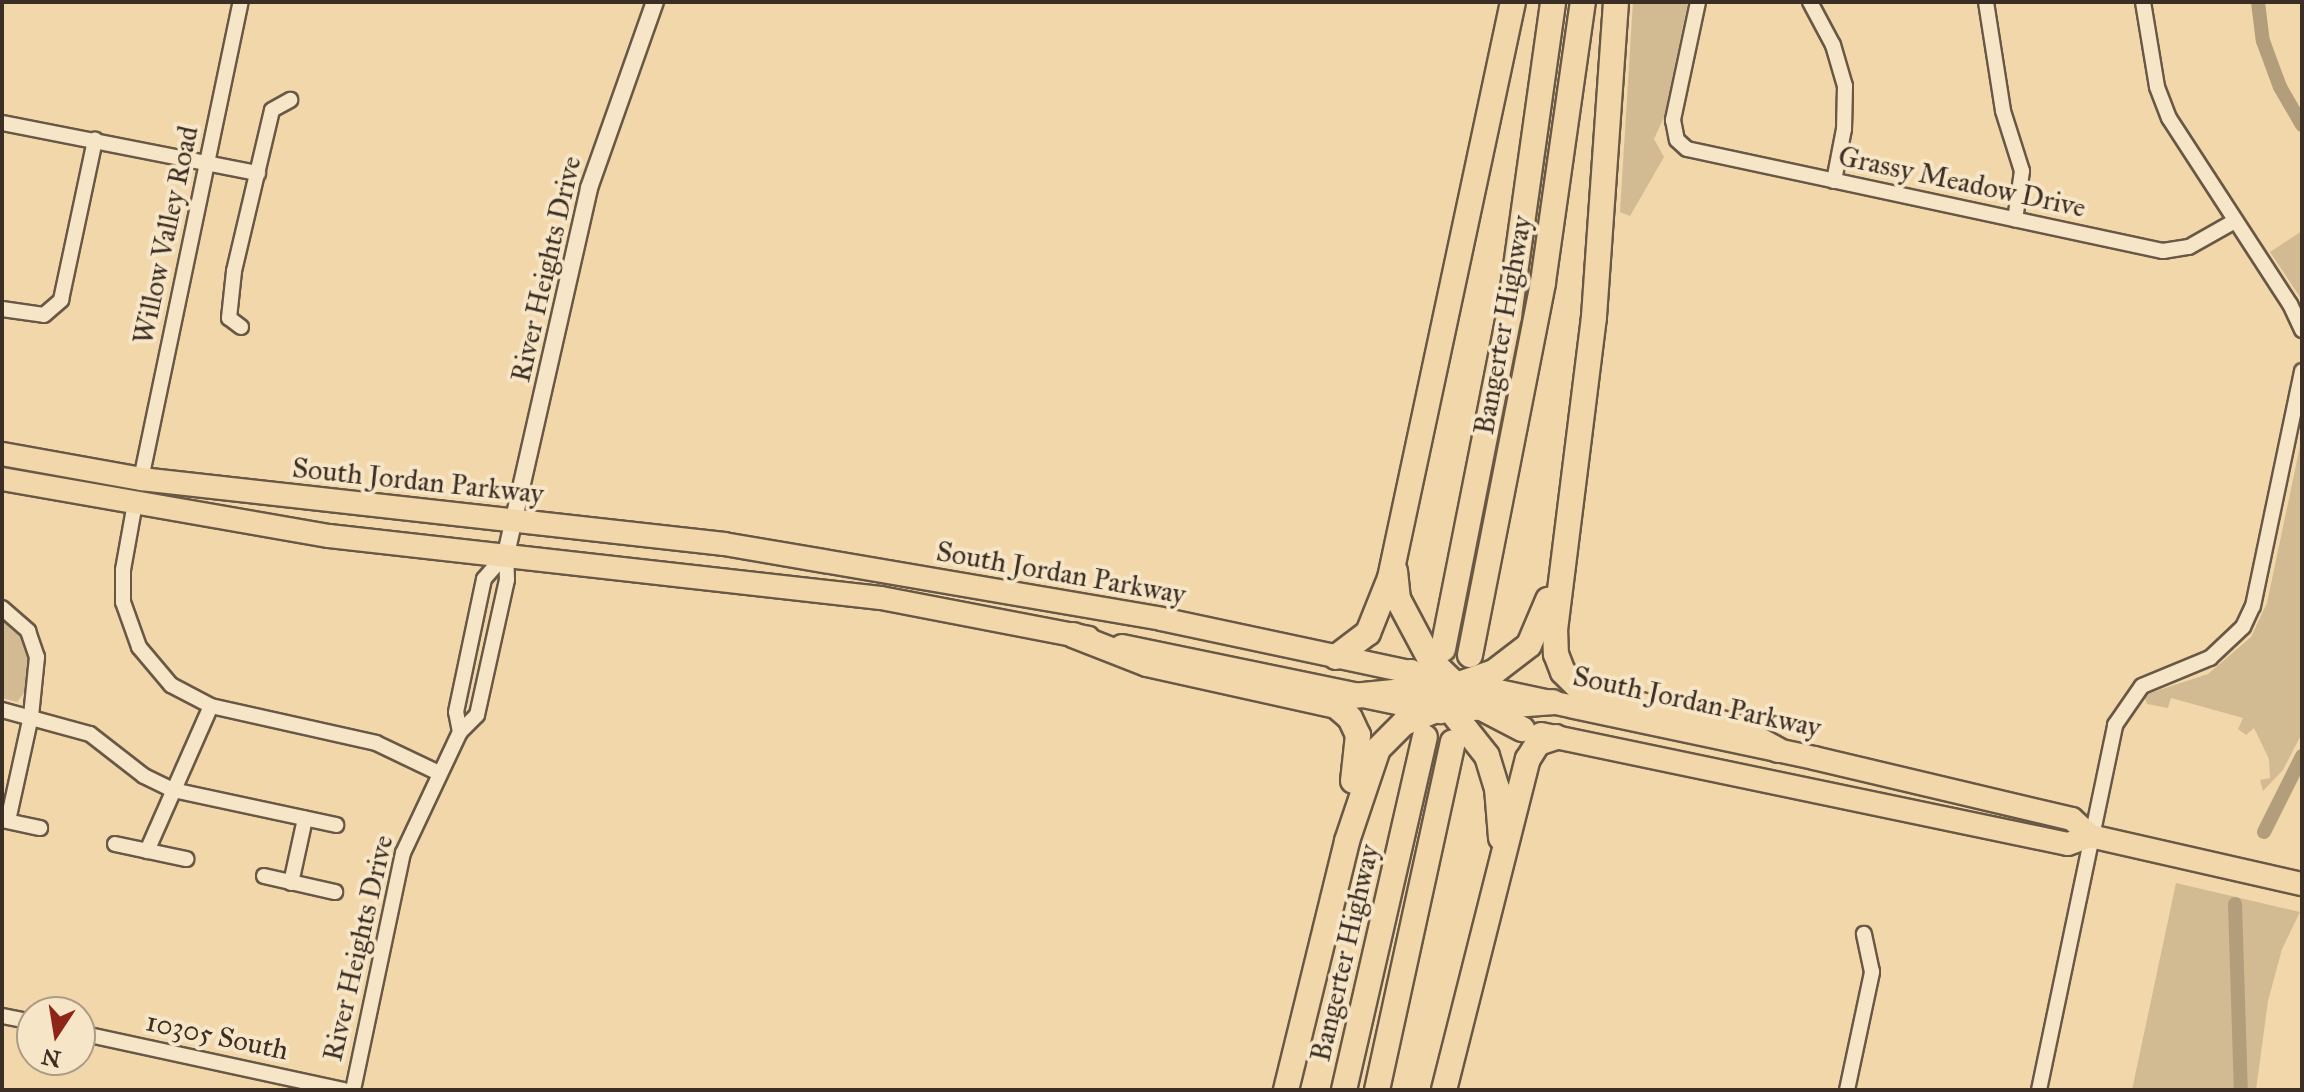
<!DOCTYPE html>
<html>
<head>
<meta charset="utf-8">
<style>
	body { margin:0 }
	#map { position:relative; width:2304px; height:1092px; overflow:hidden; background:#f1d7a9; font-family:"IM FELL Great Primer",serif }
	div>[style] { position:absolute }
	.green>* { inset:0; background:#d2ba92 }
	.canal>* { height:14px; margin:-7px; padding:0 7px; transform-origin:7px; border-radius:7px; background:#b39e7c }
	.roads { filter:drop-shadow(2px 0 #685845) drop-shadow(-2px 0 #685845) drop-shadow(0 2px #685845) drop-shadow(0 -2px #685845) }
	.minor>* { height:14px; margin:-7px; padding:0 7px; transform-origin:7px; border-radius:7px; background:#f6e5c7 }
	.tertiary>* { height:16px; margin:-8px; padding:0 8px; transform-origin:8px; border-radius:8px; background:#f6e5c7 }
	.primary>* { height:22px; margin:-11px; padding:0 11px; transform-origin:11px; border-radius:11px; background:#f1d7a9 }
	.motorway>* { height:24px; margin:-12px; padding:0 12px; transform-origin:12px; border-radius:12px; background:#f1d7a9 }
	span { translate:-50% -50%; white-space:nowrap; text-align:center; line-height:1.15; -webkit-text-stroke:8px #f6e5c7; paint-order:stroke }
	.street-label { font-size:28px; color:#3b2e24 }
	.frame { position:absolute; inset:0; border:4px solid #3b2e24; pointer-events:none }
	.north { position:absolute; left:16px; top:996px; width:80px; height:80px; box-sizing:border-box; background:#f6e5c7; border:2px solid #ab9c86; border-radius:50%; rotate:192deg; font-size:22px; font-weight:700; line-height:32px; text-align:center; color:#3b2e24 }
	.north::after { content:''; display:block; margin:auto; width:28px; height:36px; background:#8f2418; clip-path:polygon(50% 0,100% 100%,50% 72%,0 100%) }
</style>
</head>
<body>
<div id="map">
	<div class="green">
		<i style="clip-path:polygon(1633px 2px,1688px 2px,1664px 117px,1654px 139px,1664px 157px,1630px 216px,1620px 212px)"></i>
		<i style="clip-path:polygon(2302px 231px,2302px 300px,2270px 252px)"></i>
		<i style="clip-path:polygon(2302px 437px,2302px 733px,2283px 770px,2263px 791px,2260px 780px,2270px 778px,2269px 759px,2254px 728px,2246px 735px,2238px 729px,2243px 718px,2171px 698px,2168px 708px,2147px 704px,2144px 695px,2208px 674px,2251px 637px,2267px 603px)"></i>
		<i style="clip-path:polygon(2px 619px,16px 627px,26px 645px,29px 664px,24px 693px,17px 702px,2px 698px)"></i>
		<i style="clip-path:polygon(2176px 883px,2300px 912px,2282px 949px,2268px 1001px,2256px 1090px,2132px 1090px)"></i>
	</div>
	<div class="canal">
		<i style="left:2258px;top:2px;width:39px;rotate:83deg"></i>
		<i style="left:2263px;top:41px;width:49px;rotate:69.7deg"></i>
		<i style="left:2280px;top:87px;width:44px;rotate:59.9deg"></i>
		<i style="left:2264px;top:832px;width:85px;rotate:-63.4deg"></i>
		<i style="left:2235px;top:904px;width:186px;rotate:88.2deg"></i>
	</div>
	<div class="roads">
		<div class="minor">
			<i style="left:1698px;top:2px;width:121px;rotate:102deg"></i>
			<i style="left:1673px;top:120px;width:20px;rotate:79deg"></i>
			<i style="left:1677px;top:140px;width:13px;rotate:42deg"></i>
			<i style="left:1687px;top:149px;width:487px;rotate:12.1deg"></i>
			<i style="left:2163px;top:251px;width:26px;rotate:-9deg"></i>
			<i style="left:2189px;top:247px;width:53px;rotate:-29.5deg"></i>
			<i style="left:1810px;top:2px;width:49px;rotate:61.9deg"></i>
			<i style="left:1833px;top:45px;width:43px;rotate:73.7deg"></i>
			<i style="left:1845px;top:86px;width:43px;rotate:91.3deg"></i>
			<i style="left:1844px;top:129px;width:53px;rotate:100.9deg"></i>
			<i style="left:1986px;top:2px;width:110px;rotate:81.1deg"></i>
			<i style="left:2003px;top:111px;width:63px;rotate:72.4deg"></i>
			<i style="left:2022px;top:171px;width:49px;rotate:98.1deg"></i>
			<i style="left:2143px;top:2px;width:86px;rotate:80.6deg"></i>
			<i style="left:2157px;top:87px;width:33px;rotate:69deg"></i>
			<i style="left:2169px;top:118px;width:222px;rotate:57deg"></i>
			<i style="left:2290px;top:304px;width:29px;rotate:65deg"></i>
			<i style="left:2px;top:123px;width:261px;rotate:11.1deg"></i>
			<i style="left:2px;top:309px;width:42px;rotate:8.1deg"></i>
			<i style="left:44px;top:315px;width:23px;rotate:-41deg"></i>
			<i style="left:61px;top:300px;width:164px;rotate:-78deg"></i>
			<i style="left:241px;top:327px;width:15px;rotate:-143deg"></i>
			<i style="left:229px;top:318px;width:47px;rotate:-83.9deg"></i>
			<i style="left:234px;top:271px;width:165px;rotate:-76.7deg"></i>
			<i style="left:272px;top:110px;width:21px;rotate:-29deg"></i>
			<i style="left:141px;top:479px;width:487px;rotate:-78.2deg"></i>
			<i style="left:135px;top:503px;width:68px;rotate:100.2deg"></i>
			<i style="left:123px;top:570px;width:32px;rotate:90deg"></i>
			<i style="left:123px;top:602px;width:48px;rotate:70.4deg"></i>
			<i style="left:139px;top:647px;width:50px;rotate:49.9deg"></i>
			<i style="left:171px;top:685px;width:45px;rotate:27.7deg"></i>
			<i style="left:211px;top:706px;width:169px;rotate:12.6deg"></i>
			<i style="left:376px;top:743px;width:70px;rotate:25.5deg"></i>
			<i style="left:2px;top:608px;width:35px;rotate:41deg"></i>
			<i style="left:28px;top:631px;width:28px;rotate:71deg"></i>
			<i style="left:37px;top:657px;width:59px;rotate:95.8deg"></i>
			<i style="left:31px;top:716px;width:107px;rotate:102.4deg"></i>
			<i style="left:2px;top:710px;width:91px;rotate:15.3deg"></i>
			<i style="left:90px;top:734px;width:68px;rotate:37.9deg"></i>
			<i style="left:144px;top:776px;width:32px;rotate:26deg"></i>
			<i style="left:173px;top:790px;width:167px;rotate:12.1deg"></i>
			<i style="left:460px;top:732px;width:20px;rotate:-101deg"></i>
			<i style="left:456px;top:712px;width:136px;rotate:-78.1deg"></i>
			<i style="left:484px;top:579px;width:33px;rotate:-49deg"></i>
			<i style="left:2px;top:820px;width:39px;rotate:12deg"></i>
			<i style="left:115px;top:844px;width:73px;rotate:11.9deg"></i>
			<i style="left:147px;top:851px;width:158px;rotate:-66.2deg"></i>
			<i style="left:264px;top:876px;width:73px;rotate:12.7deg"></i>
			<i style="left:291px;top:883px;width:66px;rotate:-77.7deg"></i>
			<i style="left:2px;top:1016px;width:31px;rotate:11deg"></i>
			<i style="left:80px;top:1033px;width:270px;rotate:12.2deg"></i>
			<i style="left:353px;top:1090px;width:242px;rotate:-78.1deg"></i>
			<i style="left:403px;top:853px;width:134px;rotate:-64.8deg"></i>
			<i style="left:460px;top:732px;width:24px;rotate:-45deg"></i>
			<i style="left:477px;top:715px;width:138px;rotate:-77.5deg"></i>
			<i style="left:507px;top:580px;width:26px;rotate:-92deg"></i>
			<i style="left:1847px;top:1090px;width:121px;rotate:-78deg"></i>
			<i style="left:1872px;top:972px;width:39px;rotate:-102deg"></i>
			<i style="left:2039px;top:1090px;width:373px;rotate:-78.2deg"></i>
			<i style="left:2115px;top:725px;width:47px;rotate:-55.3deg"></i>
			<i style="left:2142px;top:686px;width:74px;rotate:-22.4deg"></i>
			<i style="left:2210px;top:658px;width:45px;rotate:-43.2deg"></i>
			<i style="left:2243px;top:627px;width:23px;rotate:-65deg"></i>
			<i style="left:2253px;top:606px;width:240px;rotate:-78.2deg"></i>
		</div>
		<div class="tertiary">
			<i style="left:506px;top:554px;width:375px;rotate:-77.2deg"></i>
			<i style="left:589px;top:188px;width:197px;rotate:-70.5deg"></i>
		</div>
		<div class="primary">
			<i style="left:2px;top:454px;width:141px;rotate:10.2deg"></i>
			<i style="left:141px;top:479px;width:587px;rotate:6.36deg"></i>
			<i style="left:724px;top:544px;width:443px;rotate:9.7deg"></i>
			<i style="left:1161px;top:619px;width:668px;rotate:12.02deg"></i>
			<i style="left:1814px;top:758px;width:265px;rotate:13.3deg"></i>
			<i style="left:2072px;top:819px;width:25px;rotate:43deg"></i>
			<i style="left:2px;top:479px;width:332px;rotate:9.9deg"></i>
			<i style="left:329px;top:536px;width:555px;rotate:6.41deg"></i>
			<i style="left:881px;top:598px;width:211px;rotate:10.9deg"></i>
			<i style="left:1122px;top:646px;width:326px;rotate:11.7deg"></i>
			<i style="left:1541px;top:734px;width:538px;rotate:11.79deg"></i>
			<i style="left:2068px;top:844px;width:23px;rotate:-20deg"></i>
			<i style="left:2090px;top:836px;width:217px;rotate:12.8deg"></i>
		</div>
		<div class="motorway">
			<i style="left:1616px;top:2px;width:316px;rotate:94deg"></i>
			<i style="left:1594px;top:317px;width:313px;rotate:97.1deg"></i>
			<i style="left:1555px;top:628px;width:26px;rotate:88deg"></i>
			<i style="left:1556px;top:654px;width:19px;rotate:69deg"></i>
			<i style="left:1563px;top:672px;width:28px;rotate:45deg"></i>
			<i style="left:1583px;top:692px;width:155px;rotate:12.7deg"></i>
			<i style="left:1734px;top:726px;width:50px;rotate:28.6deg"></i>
			<i style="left:1395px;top:571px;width:28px;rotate:84deg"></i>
			<i style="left:1398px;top:599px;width:70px;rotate:62deg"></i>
			<i style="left:1431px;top:661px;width:65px;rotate:43.8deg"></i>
			<i style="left:1478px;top:706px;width:50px;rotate:27.6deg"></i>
			<i style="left:1073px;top:635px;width:79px;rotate:21.4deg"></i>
			<i style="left:1147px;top:664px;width:194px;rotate:12.5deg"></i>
			<i style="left:1336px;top:706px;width:18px;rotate:41deg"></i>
			<i style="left:1350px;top:718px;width:19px;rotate:65deg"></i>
			<i style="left:1358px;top:735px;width:46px;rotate:96.2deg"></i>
			<i style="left:1443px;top:649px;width:339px;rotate:-78.8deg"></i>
			<i style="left:1509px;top:316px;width:317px;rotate:-82deg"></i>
			<i style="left:1470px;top:655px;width:380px;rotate:-78.9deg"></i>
			<i style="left:1543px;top:282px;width:283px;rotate:-81.9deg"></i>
			<i style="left:1336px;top:657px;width:40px;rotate:-37deg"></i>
			<i style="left:1368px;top:633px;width:59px;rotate:-68.2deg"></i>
			<i style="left:1390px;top:578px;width:589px;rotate:-77.95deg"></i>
			<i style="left:1411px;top:672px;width:52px;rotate:43.5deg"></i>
			<i style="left:1449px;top:708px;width:61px;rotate:51.6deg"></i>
			<i style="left:1487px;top:756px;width:34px;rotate:73deg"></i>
			<i style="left:1497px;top:788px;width:50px;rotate:85.4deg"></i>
			<i style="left:1353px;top:696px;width:100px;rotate:-5.7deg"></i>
			<i style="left:1453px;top:686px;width:43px;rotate:-18.9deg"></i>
			<i style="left:1494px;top:672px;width:44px;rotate:-37.6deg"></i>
			<i style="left:1529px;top:645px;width:49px;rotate:-67.1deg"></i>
			<i style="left:1286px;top:1090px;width:256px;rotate:-76.2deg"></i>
			<i style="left:1347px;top:841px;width:97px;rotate:-71.4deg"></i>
			<i style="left:1378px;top:749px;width:37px;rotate:-45deg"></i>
			<i style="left:1404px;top:723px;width:32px;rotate:-22deg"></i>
			<i style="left:1434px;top:711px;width:119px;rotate:-4.3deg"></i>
			<i style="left:1344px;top:1090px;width:362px;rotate:-77.1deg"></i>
			<i style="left:1377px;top:1090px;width:356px;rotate:-77.7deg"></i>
			<i style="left:1444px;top:1090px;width:341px;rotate:-75.8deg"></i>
			<i style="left:1528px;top:759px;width:19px;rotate:-58deg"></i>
			<i style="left:1538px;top:743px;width:19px;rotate:-18deg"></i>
		</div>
	</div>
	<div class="street-label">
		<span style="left:1962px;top:182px;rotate:12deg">Grassy Meadow Drive</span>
		<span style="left:166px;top:235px;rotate:-78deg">Willow Valley Road</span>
		<span style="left:546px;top:269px;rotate:-77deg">River Heights Drive</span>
		<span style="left:1503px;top:325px;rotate:-80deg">Bangerter Highway</span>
		<span style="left:418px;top:481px;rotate:6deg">South Jordan Parkway</span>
		<span style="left:1061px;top:573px;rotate:10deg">South Jordan Parkway</span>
		<span style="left:1697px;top:702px;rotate:12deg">South Jordan Parkway</span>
		<span style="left:358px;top:948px;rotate:-77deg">River Heights Drive</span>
		<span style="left:1345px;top:953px;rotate:-77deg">Bangerter Highway</span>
		<span style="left:217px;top:1036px;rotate:12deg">10305 South</span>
	</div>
	<div class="frame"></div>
	<div class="north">N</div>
</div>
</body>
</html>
